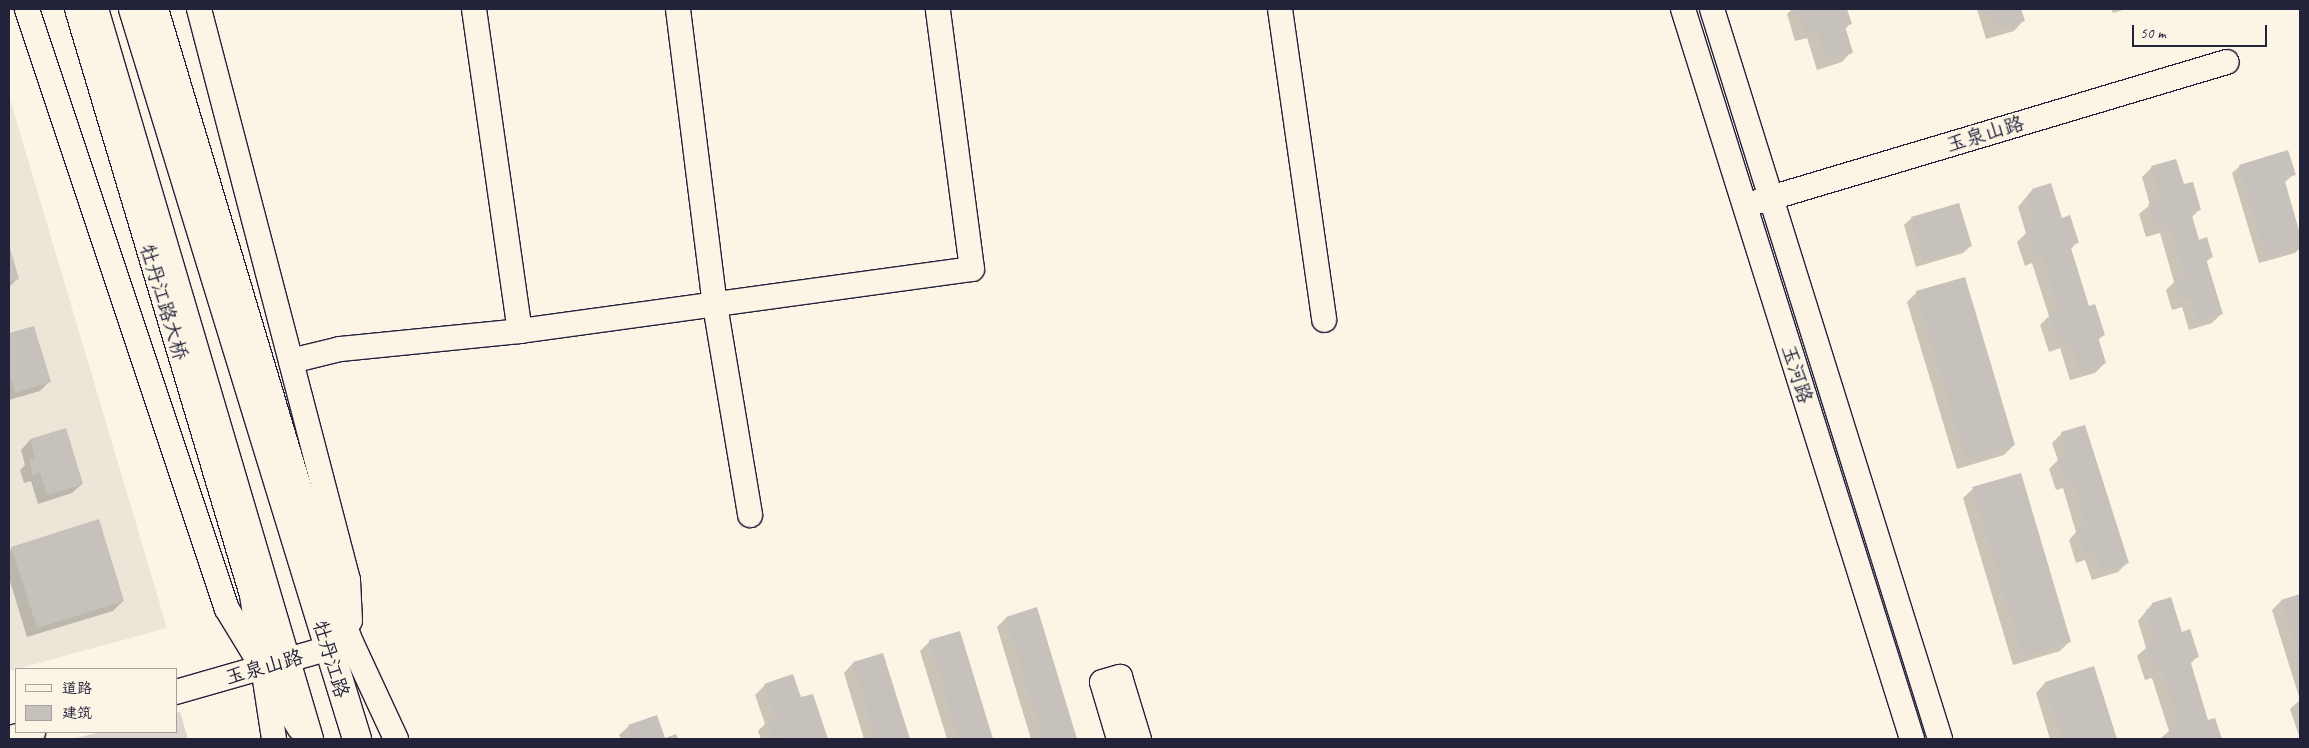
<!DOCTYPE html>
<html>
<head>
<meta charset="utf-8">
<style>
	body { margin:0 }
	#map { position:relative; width:2309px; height:748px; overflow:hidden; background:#fcf5e5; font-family:Caveat,"LXGW WenKai TC",sans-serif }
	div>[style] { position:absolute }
	.built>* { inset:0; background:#ece5d8 }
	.green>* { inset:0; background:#dcd6cc }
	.shadow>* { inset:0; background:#0003 }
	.building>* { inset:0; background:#c6c1bb }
	.roads { filter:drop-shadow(1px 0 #22223b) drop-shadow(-1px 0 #22223b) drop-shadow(0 1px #22223b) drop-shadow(0 -1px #22223b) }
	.minor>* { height:24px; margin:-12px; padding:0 12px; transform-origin:12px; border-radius:12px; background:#fcf5e5 }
	.major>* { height:28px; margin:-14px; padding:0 14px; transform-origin:14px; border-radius:14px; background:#fcf5e5 }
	span { translate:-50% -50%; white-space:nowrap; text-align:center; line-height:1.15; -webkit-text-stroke:4px #fcf5e5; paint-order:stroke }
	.street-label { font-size:20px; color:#22223b }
	.frame { position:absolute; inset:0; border:10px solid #22223b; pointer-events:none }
	.legend { position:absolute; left:15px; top:668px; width:162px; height:65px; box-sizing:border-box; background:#fcf5e5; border:1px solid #a5a1a1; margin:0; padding:6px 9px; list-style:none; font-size:15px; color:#22223b }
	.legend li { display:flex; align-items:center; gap:10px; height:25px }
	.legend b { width:25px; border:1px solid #a5a1a1 }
	.scale { position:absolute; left:2132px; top:25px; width:135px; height:22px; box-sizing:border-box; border:2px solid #22223b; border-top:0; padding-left:6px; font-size:15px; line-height:18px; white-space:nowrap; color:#22223b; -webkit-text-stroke:4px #fcf5e5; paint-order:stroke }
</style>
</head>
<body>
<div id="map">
	<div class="built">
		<i style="clip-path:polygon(9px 96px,167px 628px,9px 671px)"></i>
	</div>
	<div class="green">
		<i style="clip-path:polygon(180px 712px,188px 739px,72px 739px,101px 732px,176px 732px,176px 713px)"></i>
	</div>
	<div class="shadow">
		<i style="clip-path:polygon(1792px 9px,1845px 9px,1850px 24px,1844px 30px,1851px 52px,1842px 62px,1817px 70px,1807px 38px,1795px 41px,1787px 14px)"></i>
		<i style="clip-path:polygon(1977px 9px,2020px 9px,2023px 21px,2014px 31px,1986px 39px)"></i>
		<i style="clip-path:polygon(2111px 9px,2126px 9px,2113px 13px)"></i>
		<i style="clip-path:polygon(2240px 166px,2294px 174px,2284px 183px,2300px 238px,2300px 248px,2295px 253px,2259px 263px,2232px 173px)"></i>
		<i style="clip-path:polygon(2152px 167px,2183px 186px,2200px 209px,2191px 218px,2198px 241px,2212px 257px,2206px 262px,2221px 314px,2212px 323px,2189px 330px,2182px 307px,2172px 310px,2166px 290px,2174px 282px,2160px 233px,2146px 237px,2139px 214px,2150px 205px,2142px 177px)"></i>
		<i style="clip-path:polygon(2032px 190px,2061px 219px,2077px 242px,2070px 250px,2088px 308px,2104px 335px,2098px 340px,2105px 363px,2095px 373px,2070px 380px,2060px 348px,2049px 352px,2040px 325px,2049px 316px,2032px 263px,2025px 266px,2017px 242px,2026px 233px,2018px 207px)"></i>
		<i style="clip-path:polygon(1912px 218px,1971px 246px,1963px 253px,1916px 267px,1904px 225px)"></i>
		<i style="clip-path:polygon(9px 247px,18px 278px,9px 287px)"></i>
		<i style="clip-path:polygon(1917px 292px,2014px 445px,2004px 455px,1957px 469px,1907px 302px)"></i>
		<i style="clip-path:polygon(33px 327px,49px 382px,40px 391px,9px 400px,9px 334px)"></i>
		<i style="clip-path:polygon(65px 430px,82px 484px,72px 493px,38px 504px,31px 481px,24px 483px,20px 470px,25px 465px,21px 450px,30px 440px)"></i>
		<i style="clip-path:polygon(2062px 433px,2127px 563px,2118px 572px,2092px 580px,2085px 560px,2076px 563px,2069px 540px,2076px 532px,2063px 488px,2056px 490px,2049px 469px,2058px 460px,2052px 443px)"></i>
		<i style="clip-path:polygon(1973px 489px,2070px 641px,2060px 651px,2013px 665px,1963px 498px)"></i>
		<i style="clip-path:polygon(12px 548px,123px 601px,113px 611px,27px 637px,9px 578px,9px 551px)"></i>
		<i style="clip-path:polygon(2300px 595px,2300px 739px,2290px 709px,2300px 700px,2272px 610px,2281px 601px)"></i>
		<i style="clip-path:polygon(2170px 599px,2181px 634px,2197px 657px,2190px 664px,2208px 722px,2214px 720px,2220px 739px,2160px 739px,2169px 731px,2152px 678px,2145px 680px,2137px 656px,2146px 648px,2138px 621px,2152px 604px)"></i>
		<i style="clip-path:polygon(1036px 609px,1076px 739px,1031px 739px,997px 627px,1006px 618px)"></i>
		<i style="clip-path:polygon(959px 632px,991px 739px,947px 739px,920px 651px,930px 641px)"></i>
		<i style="clip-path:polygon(882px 655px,908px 739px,864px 739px,844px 673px,853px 663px)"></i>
		<i style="clip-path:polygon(2094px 668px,2116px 739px,2050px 739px,2036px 693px,2045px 683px)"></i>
		<i style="clip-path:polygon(765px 685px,800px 699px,812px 695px,827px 739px,761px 739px,758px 731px,765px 724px,755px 695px)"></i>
		<i style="clip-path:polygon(657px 717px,664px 739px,621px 739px,619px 735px,629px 726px)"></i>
	</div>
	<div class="building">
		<i style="clip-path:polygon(1797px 9px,1847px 9px,1852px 24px,1845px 26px,1853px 53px,1826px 61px,1817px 29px,1805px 33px)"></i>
		<i style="clip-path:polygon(1989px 9px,2021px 9px,2025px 21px,1996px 30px)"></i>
		<i style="clip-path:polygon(2288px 150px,2296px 175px,2284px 178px,2300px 234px,2300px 247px,2266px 257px,2239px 165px)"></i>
		<i style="clip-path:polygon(2176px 159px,2184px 184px,2193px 182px,2201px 210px,2191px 212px,2199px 240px,2207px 237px,2213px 257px,2206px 259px,2223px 314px,2198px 321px,2192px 298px,2181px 301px,2175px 279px,2185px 277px,2169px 224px,2155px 229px,2148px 204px,2161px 200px,2151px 166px)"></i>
		<i style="clip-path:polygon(2051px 183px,2062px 218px,2070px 215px,2079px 243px,2070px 245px,2089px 306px,2095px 304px,2105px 335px,2098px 337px,2106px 363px,2080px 372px,2070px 340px,2058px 343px,2049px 314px,2059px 311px,2042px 255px,2034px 257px,2026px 231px,2036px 228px,2027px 196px,2033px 194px,2032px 189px)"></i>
		<i style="clip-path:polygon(1959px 203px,1972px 246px,1924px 261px,1911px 217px)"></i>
		<i style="clip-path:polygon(9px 245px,19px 279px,9px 282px)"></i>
		<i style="clip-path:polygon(1965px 277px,2015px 445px,1966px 460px,1916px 291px)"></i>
		<i style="clip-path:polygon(34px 326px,51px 382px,15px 393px,9px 372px,9px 333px)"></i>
		<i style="clip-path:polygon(2085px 425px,2129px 563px,2101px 572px,2095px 551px,2085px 554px,2077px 529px,2087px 526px,2072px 480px,2065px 482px,2058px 459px,2068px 455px,2061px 432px)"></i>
		<i style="clip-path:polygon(66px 428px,83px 484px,47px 495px,40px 472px,33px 475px,29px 460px,35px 458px,30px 439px)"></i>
		<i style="clip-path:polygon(2021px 473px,2071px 642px,2023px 656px,1972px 487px)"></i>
		<i style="clip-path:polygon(99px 519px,124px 601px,37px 628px,11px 547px)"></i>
		<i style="clip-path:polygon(2300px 594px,2300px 661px,2281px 600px)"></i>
		<i style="clip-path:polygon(2171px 597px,2182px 632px,2190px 629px,2199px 657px,2190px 660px,2208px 720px,2215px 718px,2222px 739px,2172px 739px,2169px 729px,2179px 725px,2162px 669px,2154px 671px,2146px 645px,2156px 642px,2146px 610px,2153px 608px,2152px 603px)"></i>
		<i style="clip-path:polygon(1037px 607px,1077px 739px,1043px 739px,1006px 617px)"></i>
		<i style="clip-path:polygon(960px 631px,993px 739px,959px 739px,929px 640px)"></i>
		<i style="clip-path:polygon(883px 653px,910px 739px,876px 739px,853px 662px)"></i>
		<i style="clip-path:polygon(2094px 666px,2117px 739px,2062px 739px,2045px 682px)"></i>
		<i style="clip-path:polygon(793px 674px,801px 697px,813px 694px,828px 739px,783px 739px,781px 734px,773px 737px,767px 721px,776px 718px,764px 684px)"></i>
		<i style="clip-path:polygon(657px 715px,665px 738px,676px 734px,678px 739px,633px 739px,628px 725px)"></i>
	</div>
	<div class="roads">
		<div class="minor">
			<i style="left:27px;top:9px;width:632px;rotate:71.57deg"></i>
			<i style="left:227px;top:609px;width:140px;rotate:58.7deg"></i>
			<i style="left:77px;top:9px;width:612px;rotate:73.37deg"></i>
			<i style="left:252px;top:595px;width:146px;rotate:81.3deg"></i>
			<i style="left:156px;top:9px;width:590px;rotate:73.35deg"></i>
			<i style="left:325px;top:574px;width:73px;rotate:69.1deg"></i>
			<i style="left:351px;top:642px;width:107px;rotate:65.1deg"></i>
			<i style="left:199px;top:9px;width:590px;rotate:75.38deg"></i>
			<i style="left:348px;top:580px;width:41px;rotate:87.2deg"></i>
			<i style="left:474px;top:9px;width:325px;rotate:81.9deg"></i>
			<i style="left:678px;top:9px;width:298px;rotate:82.9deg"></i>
			<i style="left:715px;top:305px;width:213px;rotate:80.5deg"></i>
			<i style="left:1280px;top:9px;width:314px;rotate:81.9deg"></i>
			<i style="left:1683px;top:9px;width:765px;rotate:72.58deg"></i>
			<i style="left:1712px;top:9px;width:765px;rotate:72.65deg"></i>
			<i style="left:1757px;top:202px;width:490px;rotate:-16.6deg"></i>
			<i style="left:291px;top:361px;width:50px;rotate:-13.8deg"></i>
			<i style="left:340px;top:349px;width:181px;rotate:-5.7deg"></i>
			<i style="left:520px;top:331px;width:456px;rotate:-7.8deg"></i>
			<i style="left:972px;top:269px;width:262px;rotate:-97.5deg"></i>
			<i style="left:176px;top:692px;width:178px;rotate:-16deg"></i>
			<i style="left:9px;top:738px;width:25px;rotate:-14deg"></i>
			<i style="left:1119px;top:739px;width:59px;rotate:-106.6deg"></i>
			<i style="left:1102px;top:682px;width:19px;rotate:-16deg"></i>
			<i style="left:1120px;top:677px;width:65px;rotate:73deg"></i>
		</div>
		<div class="major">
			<i style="left:94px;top:9px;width:761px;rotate:73.59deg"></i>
			<i style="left:133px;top:9px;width:764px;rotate:72.94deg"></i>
		</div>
	</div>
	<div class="street-label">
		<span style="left:1985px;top:134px;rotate:-17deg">玉泉山路</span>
		<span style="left:164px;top:302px;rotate:73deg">牡丹江路大桥</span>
		<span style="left:1797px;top:374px;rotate:72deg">玉河路</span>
		<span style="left:331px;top:659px;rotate:73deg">牡丹江路</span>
		<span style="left:264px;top:667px;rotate:-16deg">玉泉山路</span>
	</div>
	<div class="frame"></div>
	<ul class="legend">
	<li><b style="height:6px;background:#fcf5e5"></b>道路</li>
	<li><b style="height:14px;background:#c6c1bb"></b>建筑</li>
	</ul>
	<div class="scale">50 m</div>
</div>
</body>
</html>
